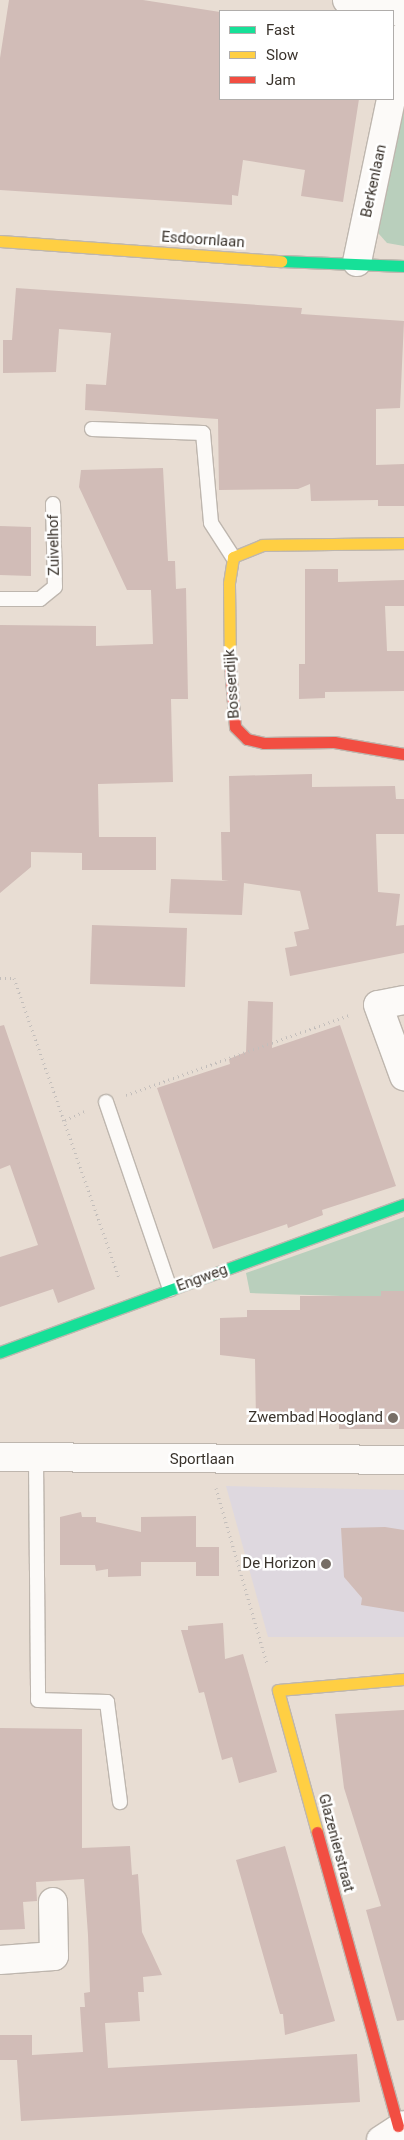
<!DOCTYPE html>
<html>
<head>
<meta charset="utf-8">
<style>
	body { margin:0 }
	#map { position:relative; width:404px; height:2140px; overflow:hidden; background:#e8ddd3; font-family:Roboto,sans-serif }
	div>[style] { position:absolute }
	.education>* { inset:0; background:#ded8df }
	.green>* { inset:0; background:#b9cfbc }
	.building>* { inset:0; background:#d1bcb7 }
	.path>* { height:3px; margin-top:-1.5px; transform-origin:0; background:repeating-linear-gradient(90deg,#c3bebb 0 1px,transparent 0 5px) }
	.roads { filter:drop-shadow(1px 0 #beb6ae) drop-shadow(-1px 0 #beb6ae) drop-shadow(0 1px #beb6ae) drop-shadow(0 -1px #beb6ae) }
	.lane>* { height:14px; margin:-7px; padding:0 7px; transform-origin:7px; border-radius:7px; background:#fcfaf8 }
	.street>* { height:28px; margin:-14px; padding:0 14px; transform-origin:14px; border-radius:14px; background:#fcfaf8 }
	.fast>* { height:11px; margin:-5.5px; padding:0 5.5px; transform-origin:5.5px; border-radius:5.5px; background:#16e098 }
	.slow>* { height:11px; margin:-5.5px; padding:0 5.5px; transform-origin:5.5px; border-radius:5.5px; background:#ffcf43 }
	.jam>* { height:11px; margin:-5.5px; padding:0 5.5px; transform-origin:5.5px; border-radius:5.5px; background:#f24e42 }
	.dots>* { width:14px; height:14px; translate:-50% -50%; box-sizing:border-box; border:2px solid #fff; border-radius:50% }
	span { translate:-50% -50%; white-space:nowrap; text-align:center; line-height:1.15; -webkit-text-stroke:5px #fff; paint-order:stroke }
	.street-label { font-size:15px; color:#3a332c }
	.poi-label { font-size:15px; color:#3a332c }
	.right { translate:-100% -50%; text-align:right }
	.legend { position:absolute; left:219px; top:10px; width:175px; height:90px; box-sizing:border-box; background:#fff; border:1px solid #b0adab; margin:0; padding:6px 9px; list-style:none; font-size:15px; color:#3a332c }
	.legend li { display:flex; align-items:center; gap:10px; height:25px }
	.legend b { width:25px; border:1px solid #b0adab }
</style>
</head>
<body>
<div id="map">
	<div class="education">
		<i style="clip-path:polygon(226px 1486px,404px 1490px,404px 1637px,268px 1637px)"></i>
	</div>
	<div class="green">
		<i style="clip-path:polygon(404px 101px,404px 246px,387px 243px,379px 234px,378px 219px)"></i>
		<i style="clip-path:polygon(404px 1217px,404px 1298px,250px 1293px,246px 1273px)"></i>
	</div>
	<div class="building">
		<i style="clip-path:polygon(9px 0,143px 0,220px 12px,220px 99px,359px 99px,343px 202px,301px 196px,305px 170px,243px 160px,238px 196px,232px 195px,232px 205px,0 190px,0 58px)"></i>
		<i style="clip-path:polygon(16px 288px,302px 308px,301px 314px,404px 321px,400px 408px,376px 409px,376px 465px,404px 464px,404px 506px,378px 506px,378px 500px,311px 501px,310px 484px,298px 489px,219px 490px,218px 419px,85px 410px,86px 384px,106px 385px,111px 333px,59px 329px,56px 372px,3px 373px,3px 340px,12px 340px)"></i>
		<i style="clip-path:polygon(163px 468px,168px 561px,175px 561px,176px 589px,186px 588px,188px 699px,171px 699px,173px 782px,98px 784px,99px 837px,156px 837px,156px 870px,82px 870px,82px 853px,31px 852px,31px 867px,0 893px,0 625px,96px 626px,96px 646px,153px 644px,151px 590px,127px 590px,79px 487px,81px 470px)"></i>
		<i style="clip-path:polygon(0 526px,31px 527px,31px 576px,0 575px)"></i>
		<i style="clip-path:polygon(305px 569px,338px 569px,338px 582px,404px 580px,404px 606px,385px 606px,387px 651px,404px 651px,404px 691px,325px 692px,325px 698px,299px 699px,299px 664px,305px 664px)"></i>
		<i style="clip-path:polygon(312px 774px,312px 787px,395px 786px,396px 799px,404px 799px,404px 834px,376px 834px,378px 892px,400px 894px,396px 926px,404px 925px,404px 953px,290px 976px,285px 948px,297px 946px,294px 932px,309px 929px,300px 891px,244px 883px,242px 915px,169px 913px,171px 879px,229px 881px,222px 880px,221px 832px,230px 832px,229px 776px)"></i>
		<i style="clip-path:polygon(92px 925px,187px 928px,185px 987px,90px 984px)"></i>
		<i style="clip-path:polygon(248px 1001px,273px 1002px,272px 1048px,340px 1025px,396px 1186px,322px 1210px,323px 1215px,288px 1228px,287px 1224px,213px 1249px,157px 1088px,230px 1064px,229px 1059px,246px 1052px)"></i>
		<i style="clip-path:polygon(4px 1025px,95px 1289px,58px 1303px,53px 1289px,0 1307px,0 1257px,38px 1245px,10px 1165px,0 1169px,0 1026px)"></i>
		<i style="clip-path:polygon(381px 1291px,404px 1291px,404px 1429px,339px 1429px,339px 1422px,256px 1421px,255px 1359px,220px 1355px,220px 1318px,247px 1317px,247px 1310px,300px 1310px,300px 1296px,381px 1296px)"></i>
		<i style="clip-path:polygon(81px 1512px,82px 1517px,96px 1517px,96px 1522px,141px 1532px,141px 1517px,196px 1516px,196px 1547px,219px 1547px,219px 1576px,196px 1576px,196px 1562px,141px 1562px,141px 1576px,108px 1577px,108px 1569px,96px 1571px,95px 1565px,60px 1565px,60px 1517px)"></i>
		<i style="clip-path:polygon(385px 1527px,404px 1530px,404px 1612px,361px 1605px,362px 1598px,344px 1577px,341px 1528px)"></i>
		<i style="clip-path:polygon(223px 1623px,225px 1659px,243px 1654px,277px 1772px,239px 1783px,232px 1757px,222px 1760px,204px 1692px,199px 1693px,181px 1630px,188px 1630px,188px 1626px)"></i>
		<i style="clip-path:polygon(404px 1710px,404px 2020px,397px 2021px,366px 1910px,381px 1906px,344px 1788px,335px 1714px)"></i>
		<i style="clip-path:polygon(0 1728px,82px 1729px,82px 1848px,130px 1846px,132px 1875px,138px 1874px,142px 1932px,162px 1975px,143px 1977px,144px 1992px,138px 1992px,140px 2021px,105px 2023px,108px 2068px,357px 2054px,360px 2102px,21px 2121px,17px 2060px,0 2060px,0 2035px,32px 2035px,32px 2055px,83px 2052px,80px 2007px,85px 2007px,84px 1993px,90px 1992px,88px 1935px,84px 1879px,36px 1882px,37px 1901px,23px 1902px,25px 1929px,0 1930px)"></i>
		<i style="clip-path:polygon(285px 1846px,335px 2021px,285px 2035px,283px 2014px,280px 2014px,236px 1860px)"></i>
	</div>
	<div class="path">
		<i style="left:0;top:978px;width:14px"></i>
		<i style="left:14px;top:978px;width:318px;rotate:70.7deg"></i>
		<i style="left:126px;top:1095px;width:238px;rotate:-19.7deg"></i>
		<i style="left:65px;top:1120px;width:24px;rotate:-24deg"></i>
		<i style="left:216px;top:1488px;width:183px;rotate:73.8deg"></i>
	</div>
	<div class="roads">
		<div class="lane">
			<i style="left:92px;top:429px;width:111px;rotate:2.1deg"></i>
			<i style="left:203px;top:433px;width:90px;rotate:84.9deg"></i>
			<i style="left:211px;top:523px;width:40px;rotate:57.1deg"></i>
			<i style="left:0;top:599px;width:40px"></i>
			<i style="left:40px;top:599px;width:19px;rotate:-39deg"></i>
			<i style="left:55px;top:587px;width:83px;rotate:-91.4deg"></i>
			<i style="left:106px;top:1102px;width:198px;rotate:71.1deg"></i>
			<i style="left:36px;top:1459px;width:241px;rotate:89.5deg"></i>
			<i style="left:38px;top:1700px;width:69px;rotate:1.7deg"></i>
			<i style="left:107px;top:1702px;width:101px;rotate:82.6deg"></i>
		</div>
		<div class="street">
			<i style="left:347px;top:0;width:58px;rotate:12.8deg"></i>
			<i style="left:393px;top:90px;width:55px;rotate:-78.5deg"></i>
			<i style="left:357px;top:262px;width:167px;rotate:-78.2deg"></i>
			<i style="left:404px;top:1000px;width:26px;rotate:169deg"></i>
			<i style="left:378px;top:1005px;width:76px;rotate:69.9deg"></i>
			<i style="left:0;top:1457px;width:404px;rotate:0.4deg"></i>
			<i style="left:0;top:1960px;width:54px;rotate:-4.2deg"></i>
			<i style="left:54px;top:1956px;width:54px;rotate:-91.1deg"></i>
			<i style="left:381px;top:2140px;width:27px;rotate:-33deg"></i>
		</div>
		<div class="fast">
			<i style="left:281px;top:261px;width:123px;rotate:2.3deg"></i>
			<i style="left:0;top:1352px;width:430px;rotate:-20.1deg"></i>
		</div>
		<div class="slow">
			<i style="left:0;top:241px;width:282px;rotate:4.1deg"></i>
			<i style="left:230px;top:667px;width:84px;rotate:-90.7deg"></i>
			<i style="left:229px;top:583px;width:26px;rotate:-81deg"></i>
			<i style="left:233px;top:557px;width:31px;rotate:-22deg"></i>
			<i style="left:262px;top:545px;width:142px;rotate:-0.8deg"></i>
			<i style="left:317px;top:1832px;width:147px;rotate:-105.4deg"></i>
			<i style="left:278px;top:1690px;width:126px;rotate:-5deg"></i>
		</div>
		<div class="jam">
			<i style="left:230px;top:667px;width:60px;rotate:85.2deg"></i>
			<i style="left:235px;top:727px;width:17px;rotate:45deg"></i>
			<i style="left:247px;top:739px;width:17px;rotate:13deg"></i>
			<i style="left:264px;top:743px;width:70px;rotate:-0.8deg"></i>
			<i style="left:334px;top:742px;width:71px;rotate:9.7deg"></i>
			<i style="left:317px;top:1832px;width:305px;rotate:74.6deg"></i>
		</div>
	</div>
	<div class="dots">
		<i style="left:393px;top:1418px;background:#776e66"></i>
		<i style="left:326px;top:1564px;background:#776e66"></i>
	</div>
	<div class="street-label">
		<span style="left:374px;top:181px;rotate:-78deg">Berkenlaan</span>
		<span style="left:203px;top:240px;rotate:4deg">Esdoornlaan</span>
		<span style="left:54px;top:545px;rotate:-91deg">Zuivelhof</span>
		<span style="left:232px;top:684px;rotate:-94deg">Bosserdijk</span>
		<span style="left:202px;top:1278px;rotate:-20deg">Engweg</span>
		<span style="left:202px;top:1460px">Sportlaan</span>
		<span style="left:336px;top:1843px;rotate:75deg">Glazenierstraat</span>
	</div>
	<div class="poi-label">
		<span class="right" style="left:383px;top:1418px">Zwembad Hoogland</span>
		<span class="right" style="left:316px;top:1564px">De Horizon</span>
	</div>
	<ul class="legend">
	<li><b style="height:6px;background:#16e098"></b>Fast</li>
	<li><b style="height:6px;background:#ffcf43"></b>Slow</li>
	<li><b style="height:6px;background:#f24e42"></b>Jam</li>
	</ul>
</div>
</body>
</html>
